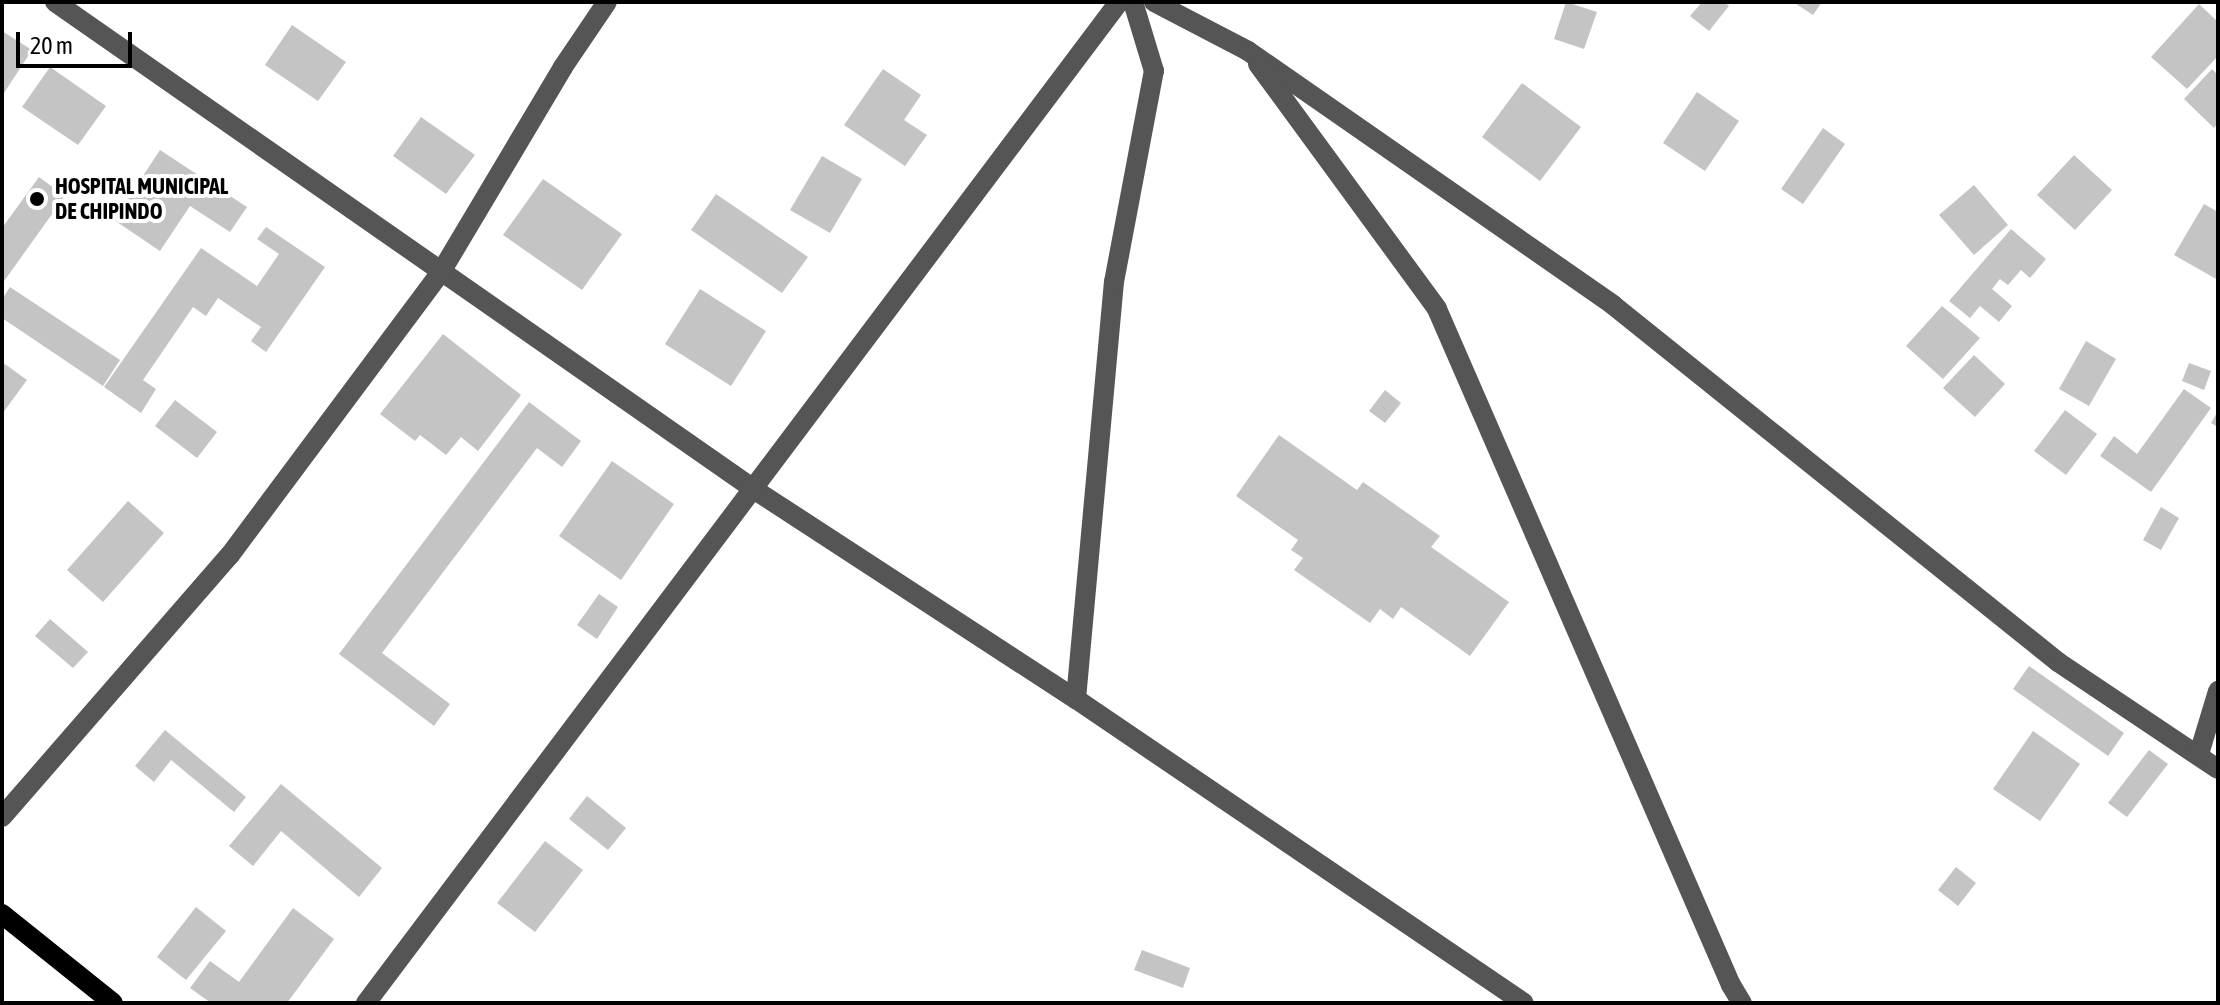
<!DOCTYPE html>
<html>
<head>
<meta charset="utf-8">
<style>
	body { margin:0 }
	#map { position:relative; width:2220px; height:1005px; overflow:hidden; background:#fff; font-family:"Asap Condensed",sans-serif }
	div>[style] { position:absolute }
	.building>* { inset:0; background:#c4c4c4 }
	.minor>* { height:20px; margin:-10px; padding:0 10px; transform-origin:10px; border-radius:10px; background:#555 }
	.major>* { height:20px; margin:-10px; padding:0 10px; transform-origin:10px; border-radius:10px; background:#000 }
	.dots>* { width:22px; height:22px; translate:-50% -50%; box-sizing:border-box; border:4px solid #fff; border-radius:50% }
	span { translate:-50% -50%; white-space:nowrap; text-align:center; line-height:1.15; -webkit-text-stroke:8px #fff; paint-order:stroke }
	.poi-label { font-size:22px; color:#000; font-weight:700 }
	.left { translate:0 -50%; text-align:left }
	.frame { position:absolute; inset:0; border:4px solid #000; pointer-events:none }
	.scale { position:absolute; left:16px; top:32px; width:116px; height:36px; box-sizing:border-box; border:4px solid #000; border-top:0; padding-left:10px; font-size:24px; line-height:28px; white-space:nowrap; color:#000; -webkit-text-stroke:6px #fff; paint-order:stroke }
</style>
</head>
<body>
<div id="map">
	<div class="building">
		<i style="clip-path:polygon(1566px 2px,1597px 12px,1584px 49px,1554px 39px)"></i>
		<i style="clip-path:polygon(1702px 2px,1724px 2px,1729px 6px,1709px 31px,1690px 16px)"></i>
		<i style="clip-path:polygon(1793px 2px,1822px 2px,1813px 15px)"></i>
		<i style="clip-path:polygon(2199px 4px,2218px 22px,2218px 56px,2187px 89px,2151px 57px)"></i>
		<i style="clip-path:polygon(292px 25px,346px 62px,318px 101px,265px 65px)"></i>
		<i style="clip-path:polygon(2px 31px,32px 50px,2px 96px)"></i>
		<i style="clip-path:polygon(50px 67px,106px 106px,78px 145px,22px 107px)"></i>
		<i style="clip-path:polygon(883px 69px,921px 95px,904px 120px,927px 135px,905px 166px,844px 125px)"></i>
		<i style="clip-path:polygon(2212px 69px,2218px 75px,2218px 123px,2214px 128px,2184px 99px)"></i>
		<i style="clip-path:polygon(1522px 83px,1581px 127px,1540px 181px,1482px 137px)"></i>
		<i style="clip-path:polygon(1697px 92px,1739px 121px,1705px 171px,1663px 143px)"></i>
		<i style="clip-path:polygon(421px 117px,475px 155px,446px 194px,393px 156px)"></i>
		<i style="clip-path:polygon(1823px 128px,1845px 144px,1803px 204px,1781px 189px)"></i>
		<i style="clip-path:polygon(160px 150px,247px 207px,230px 232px,190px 206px,160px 251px,114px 220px)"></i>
		<i style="clip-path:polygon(2074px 155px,2112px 190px,2075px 230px,2037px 195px)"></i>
		<i style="clip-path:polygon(822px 156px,862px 179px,830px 233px,790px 210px)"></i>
		<i style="clip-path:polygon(39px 177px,65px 196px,2px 284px,2px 228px)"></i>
		<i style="clip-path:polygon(543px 179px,622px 234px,582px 290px,503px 235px)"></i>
		<i style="clip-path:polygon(1974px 185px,2008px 225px,1974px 255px,1939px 215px)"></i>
		<i style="clip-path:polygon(716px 194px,808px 257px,782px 293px,691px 230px)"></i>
		<i style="clip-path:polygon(2204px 204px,2218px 212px,2218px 280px,2174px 255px)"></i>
		<i style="clip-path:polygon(266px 227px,325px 267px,266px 352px,251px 341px,261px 327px,218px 298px,206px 316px,193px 307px,143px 380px,156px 389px,141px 413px,104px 387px,201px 248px,257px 286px,279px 254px,257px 239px)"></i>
		<i style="clip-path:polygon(2011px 229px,2046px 259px,2030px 278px,2021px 270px,2008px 285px,2000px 279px,1992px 289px,2012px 306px,1999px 322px,1980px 306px,1970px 318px,1949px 301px)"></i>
		<i style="clip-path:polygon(10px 287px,120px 360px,103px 386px,2px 318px,2px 299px)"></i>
		<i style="clip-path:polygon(700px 289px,766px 331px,731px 386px,665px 344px)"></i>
		<i style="clip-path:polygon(1942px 306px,1980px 338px,1943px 379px,1906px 346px)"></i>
		<i style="clip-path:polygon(443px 334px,521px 395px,478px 451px,461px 437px,446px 455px,420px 435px,415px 441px,380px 414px)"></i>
		<i style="clip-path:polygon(2086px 341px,2116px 359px,2089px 406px,2059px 389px)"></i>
		<i style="clip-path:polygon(1974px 355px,2005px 384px,1975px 417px,1943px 388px)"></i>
		<i style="clip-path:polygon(2px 362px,27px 380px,2px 414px)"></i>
		<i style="clip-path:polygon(2189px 363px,2211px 371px,2204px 390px,2182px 381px)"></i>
		<i style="clip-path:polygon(2184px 389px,2211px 408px,2151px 492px,2100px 456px,2114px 436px,2137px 454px)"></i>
		<i style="clip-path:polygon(1385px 390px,1401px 403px,1385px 423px,1369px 411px)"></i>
		<i style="clip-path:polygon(175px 400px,217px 432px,197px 458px,155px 426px)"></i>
		<i style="clip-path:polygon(529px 402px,581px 441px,562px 467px,537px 448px,382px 653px,450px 704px,434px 726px,339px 654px)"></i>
		<i style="clip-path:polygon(2065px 410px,2097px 434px,2066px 475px,2034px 451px)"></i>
		<i style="clip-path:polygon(2218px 411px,2218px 427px,2211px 423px)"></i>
		<i style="clip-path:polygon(1279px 435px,1357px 490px,1363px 482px,1440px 536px,1431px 547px,1509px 602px,1470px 656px,1401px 607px,1393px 619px,1380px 609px,1370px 623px,1294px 570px,1303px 558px,1291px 550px,1298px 540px,1236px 496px)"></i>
		<i style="clip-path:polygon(612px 461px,674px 504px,621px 580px,559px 536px)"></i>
		<i style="clip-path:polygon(128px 501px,164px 533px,103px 602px,67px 570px)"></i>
		<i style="clip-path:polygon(2161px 507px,2179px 518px,2161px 550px,2143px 540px)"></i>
		<i style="clip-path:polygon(599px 594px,618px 607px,597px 639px,577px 625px)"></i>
		<i style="clip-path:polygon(50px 619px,88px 652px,73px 668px,35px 636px)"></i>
		<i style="clip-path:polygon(2029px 666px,2124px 733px,2108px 756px,2013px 689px)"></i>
		<i style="clip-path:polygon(165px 730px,246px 797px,234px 812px,171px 760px,154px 782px,135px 766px)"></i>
		<i style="clip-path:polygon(2033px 731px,2080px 764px,2040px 821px,1993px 789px)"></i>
		<i style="clip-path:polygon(2149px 750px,2168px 764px,2127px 817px,2108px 803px)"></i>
		<i style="clip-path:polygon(281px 784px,382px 868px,359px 897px,281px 831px,253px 866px,229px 846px)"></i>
		<i style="clip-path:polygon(587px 796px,626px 828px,608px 850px,569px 819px)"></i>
		<i style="clip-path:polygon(545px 841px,583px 870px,535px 932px,497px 903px)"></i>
		<i style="clip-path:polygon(1956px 867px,1976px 883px,1958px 906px,1938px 890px)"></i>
		<i style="clip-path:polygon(196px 907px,226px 931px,186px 980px,157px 957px)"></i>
		<i style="clip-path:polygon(293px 908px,334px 939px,287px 1003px,211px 1003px,190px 988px,210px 961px,239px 982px)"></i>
		<i style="clip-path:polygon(1142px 950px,1190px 968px,1183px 988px,1134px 970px)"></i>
	</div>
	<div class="minor">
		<i style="left:55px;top:2px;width:853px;rotate:34.88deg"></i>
		<i style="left:755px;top:490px;width:383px;rotate:33.1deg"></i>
		<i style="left:1076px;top:699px;width:541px;rotate:34.16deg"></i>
		<i style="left:1154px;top:2px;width:106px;rotate:27.5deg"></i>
		<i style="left:1248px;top:51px;width:445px;rotate:34.8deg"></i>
		<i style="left:1613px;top:305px;width:571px;rotate:38.74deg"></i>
		<i style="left:2058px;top:662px;width:192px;rotate:33.8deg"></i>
		<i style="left:1258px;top:64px;width:303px;rotate:53.8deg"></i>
		<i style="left:1437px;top:309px;width:737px;rotate:66.5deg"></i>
		<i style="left:1731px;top:985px;width:21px;rotate:59deg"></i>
		<i style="left:1076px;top:699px;width:419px;rotate:-84.8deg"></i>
		<i style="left:1114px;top:282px;width:215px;rotate:-79.3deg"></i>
		<i style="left:1154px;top:71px;width:72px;rotate:-106.9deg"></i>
		<i style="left:2199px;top:754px;width:66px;rotate:-73.2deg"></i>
		<i style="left:2px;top:817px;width:347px;rotate:-49deg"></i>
		<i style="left:230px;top:555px;width:353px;rotate:-53.3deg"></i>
		<i style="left:441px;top:272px;width:239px;rotate:-59.2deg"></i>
		<i style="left:563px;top:67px;width:78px;rotate:-55.9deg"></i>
		<i style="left:366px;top:1003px;width:1253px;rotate:-53.05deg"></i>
	</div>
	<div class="major">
		<i style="left:2px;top:914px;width:142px;rotate:38.7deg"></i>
	</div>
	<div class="dots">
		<i style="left:37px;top:199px;background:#000"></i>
	</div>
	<div class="poi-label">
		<span class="left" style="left:55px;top:199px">HOSPITAL MUNICIPAL<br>DE CHIPINDO</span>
	</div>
	<div class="frame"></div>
	<div class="scale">20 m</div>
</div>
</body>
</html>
